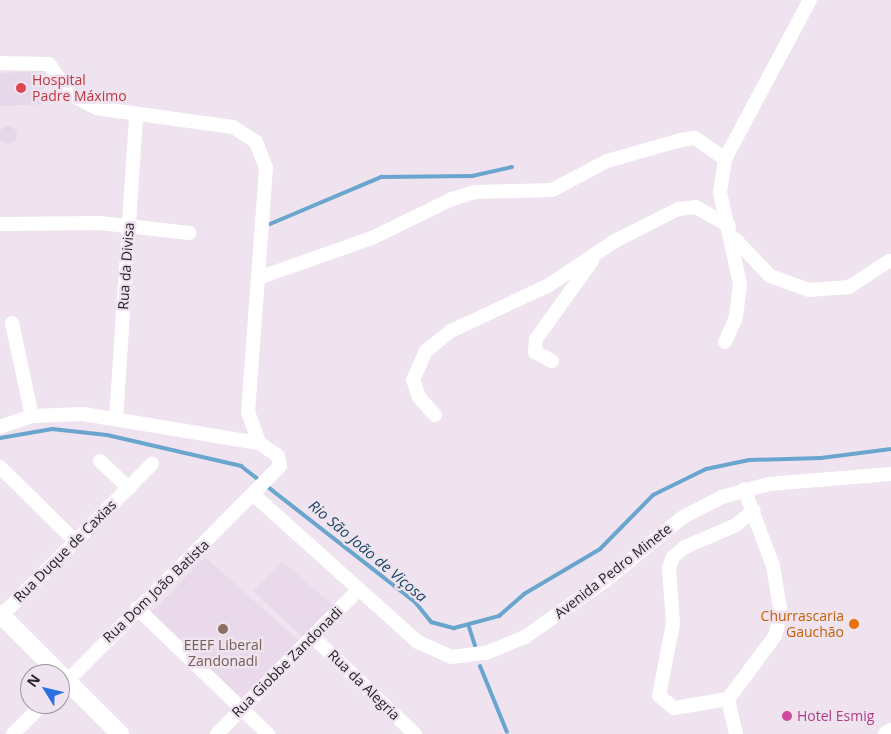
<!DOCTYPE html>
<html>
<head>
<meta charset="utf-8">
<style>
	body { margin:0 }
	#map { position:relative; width:891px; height:734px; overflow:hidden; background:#eee3ee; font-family:"Open Sans",sans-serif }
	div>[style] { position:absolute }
	.built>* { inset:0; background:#ead9eb }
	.medical>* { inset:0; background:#e7d7ea }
	.round { border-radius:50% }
	.stream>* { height:4px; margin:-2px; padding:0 2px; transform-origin:2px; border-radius:2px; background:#6aa5ce }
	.minor>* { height:14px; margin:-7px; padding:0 7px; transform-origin:7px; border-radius:7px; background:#fff }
	.tertiary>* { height:18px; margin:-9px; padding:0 9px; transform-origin:9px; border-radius:9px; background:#fff }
	.dots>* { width:14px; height:14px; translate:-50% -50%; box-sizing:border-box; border:2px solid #eee3ee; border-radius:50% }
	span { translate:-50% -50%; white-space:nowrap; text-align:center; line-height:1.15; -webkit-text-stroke:5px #eee3ee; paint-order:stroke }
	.health-label { font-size:14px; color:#be3a42 }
	.left { translate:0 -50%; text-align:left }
	.street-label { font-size:14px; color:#262227 }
	.food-label { font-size:14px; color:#c56008 }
	.right { translate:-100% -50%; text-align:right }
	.education-label { font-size:14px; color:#785e54 }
	.hotel-label { font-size:14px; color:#b23c85 }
	.water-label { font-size:15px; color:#174461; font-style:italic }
	.north { position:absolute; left:20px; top:664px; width:50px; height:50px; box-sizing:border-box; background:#eee3ee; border:1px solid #9e969e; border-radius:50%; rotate:306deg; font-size:14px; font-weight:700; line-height:20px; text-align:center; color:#262227 }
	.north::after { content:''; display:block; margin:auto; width:18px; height:22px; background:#2b71dd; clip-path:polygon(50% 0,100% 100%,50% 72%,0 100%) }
</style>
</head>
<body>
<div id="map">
	<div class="built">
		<i style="clip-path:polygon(205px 557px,299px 641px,239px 701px,147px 617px)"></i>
		<i style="clip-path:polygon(282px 561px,334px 606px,303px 637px,253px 591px)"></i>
	</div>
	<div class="medical">
		<i style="clip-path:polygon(42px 71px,44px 104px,0 106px,0 73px)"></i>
		<i class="round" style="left:-1px;top:126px;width:18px;height:18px"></i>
	</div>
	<div class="stream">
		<i style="left:270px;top:224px;width:121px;rotate:-22.9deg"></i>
		<i style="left:381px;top:177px;width:91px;rotate:-0.6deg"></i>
		<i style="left:472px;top:176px;width:41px;rotate:-12.7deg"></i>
		<i style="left:0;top:438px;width:53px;rotate:-9.8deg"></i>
		<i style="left:52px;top:429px;width:55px;rotate:6.2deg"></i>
		<i style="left:107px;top:435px;width:138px;rotate:13deg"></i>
		<i style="left:241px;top:466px;width:221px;rotate:38deg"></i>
		<i style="left:415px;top:602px;width:26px;rotate:51deg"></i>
		<i style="left:431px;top:622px;width:24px;rotate:15deg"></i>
		<i style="left:454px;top:628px;width:47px;rotate:-14.9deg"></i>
		<i style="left:499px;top:616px;width:33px;rotate:-41deg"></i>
		<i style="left:524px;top:594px;width:88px;rotate:-30.6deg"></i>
		<i style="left:600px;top:549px;width:76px;rotate:-45.5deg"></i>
		<i style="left:653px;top:495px;width:59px;rotate:-26.1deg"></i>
		<i style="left:706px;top:469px;width:44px;rotate:-11.8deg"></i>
		<i style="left:749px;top:460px;width:72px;rotate:-1.6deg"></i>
		<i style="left:821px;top:458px;width:71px;rotate:-7.3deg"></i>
		<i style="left:469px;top:627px;width:20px;rotate:72deg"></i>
		<i style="left:480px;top:666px;width:71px;rotate:67.8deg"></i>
	</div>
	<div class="minor">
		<i style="left:0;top:63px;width:49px;rotate:1.2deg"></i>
		<i style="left:49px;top:64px;width:37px;rotate:55deg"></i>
		<i style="left:70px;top:94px;width:30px;rotate:28deg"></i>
		<i style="left:96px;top:108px;width:138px;rotate:7.9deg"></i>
		<i style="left:233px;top:127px;width:27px;rotate:33deg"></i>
		<i style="left:256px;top:142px;width:28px;rotate:69deg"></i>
		<i style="left:266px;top:168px;width:245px;rotate:94.2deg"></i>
		<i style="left:248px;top:412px;width:33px;rotate:70deg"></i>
		<i style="left:259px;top:443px;width:23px;rotate:34deg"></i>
		<i style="left:278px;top:456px;width:10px;rotate:79deg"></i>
		<i style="left:280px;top:466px;width:313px;rotate:134.7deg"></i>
		<i style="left:0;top:224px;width:100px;rotate:-0.6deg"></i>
		<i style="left:100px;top:223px;width:90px;rotate:6.4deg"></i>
		<i style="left:735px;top:239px;width:51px;rotate:46.6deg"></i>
		<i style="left:770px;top:276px;width:41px;rotate:19.7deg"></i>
		<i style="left:809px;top:290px;width:40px;rotate:-4.3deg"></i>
		<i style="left:849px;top:287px;width:48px;rotate:-33deg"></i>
		<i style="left:261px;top:277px;width:118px;rotate:-19.4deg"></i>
		<i style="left:372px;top:238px;width:89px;rotate:-26deg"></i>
		<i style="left:452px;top:199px;width:24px;rotate:-17deg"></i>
		<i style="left:475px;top:192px;width:77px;rotate:-1.5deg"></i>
		<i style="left:552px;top:190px;width:62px;rotate:-27.8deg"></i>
		<i style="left:607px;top:161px;width:77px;rotate:-15.8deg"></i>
		<i style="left:681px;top:140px;width:14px;rotate:-8deg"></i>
		<i style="left:695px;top:138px;width:37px;rotate:35deg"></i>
		<i style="left:12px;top:323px;width:95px;rotate:77.9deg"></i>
		<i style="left:725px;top:342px;width:27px;rotate:-66deg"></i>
		<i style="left:736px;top:317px;width:33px;rotate:-83deg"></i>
		<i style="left:740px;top:284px;width:94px;rotate:-102.3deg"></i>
		<i style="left:720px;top:192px;width:33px;rotate:-81deg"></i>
		<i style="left:725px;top:159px;width:180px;rotate:-61.9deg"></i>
		<i style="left:552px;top:361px;width:19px;rotate:-152deg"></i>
		<i style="left:535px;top:352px;width:13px;rotate:-86deg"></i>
		<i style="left:536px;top:339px;width:96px;rotate:-54.3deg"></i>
		<i style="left:435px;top:415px;width:24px;rotate:-132deg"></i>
		<i style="left:419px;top:397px;width:18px;rotate:-109deg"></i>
		<i style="left:413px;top:380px;width:32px;rotate:-66deg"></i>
		<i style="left:426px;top:351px;width:32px;rotate:-39deg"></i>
		<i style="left:451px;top:331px;width:108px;rotate:-25.1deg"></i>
		<i style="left:549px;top:285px;width:79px;rotate:-33.7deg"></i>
		<i style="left:615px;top:241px;width:71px;rotate:-26.9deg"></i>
		<i style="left:678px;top:209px;width:18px;rotate:-6deg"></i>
		<i style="left:696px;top:207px;width:38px;rotate:30deg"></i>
		<i style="left:116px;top:419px;width:306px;rotate:-86.2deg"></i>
		<i style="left:0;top:427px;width:34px;rotate:-19deg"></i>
		<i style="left:32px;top:416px;width:51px;rotate:-2.2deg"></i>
		<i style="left:83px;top:414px;width:178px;rotate:9.4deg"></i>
		<i style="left:100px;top:461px;width:40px;rotate:43deg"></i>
		<i style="left:0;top:467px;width:104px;rotate:44.6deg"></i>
		<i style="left:255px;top:496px;width:219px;rotate:41.9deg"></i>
		<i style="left:418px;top:642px;width:36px;rotate:24deg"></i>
		<i style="left:451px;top:657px;width:35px;rotate:-7deg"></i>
		<i style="left:486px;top:653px;width:42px;rotate:-22.3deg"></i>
		<i style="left:525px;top:637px;width:99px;rotate:-35.1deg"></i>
		<i style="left:606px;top:580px;width:99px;rotate:-39.3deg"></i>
		<i style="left:683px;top:517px;width:44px;rotate:-27.1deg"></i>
		<i style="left:722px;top:497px;width:49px;rotate:-15.5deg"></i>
		<i style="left:769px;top:484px;width:122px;rotate:-4.7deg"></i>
		<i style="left:137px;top:608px;width:182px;rotate:43.9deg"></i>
		<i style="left:2px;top:615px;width:213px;rotate:-45.2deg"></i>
		<i style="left:313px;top:637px;width:141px;rotate:43.6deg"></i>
		<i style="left:728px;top:699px;width:55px;rotate:170.5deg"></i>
		<i style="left:674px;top:708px;width:19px;rotate:-141deg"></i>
		<i style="left:659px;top:696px;width:74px;rotate:-79.1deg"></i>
		<i style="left:673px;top:623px;width:55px;rotate:-94.2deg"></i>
		<i style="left:669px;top:568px;width:12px;rotate:-70deg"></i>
		<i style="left:673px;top:557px;width:16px;rotate:-40deg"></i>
		<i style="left:685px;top:547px;width:56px;rotate:-23.3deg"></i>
		<i style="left:736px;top:525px;width:23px;rotate:-40deg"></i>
		<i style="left:13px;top:734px;width:42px;rotate:-45deg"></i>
		<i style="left:217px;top:734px;width:202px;rotate:-45.6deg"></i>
		<i style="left:736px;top:734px;width:36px;rotate:-103deg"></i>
		<i style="left:728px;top:699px;width:79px;rotate:-53.3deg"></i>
		<i style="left:775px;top:636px;width:23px;rotate:-75deg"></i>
		<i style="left:781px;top:614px;width:49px;rotate:-99.5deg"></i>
		<i style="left:773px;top:566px;width:82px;rotate:-110.6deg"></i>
	</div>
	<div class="tertiary">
		<i style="left:0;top:614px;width:170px;rotate:45deg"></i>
		<i style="left:887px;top:734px;width:4px;rotate:-27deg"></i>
	</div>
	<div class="dots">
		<i style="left:21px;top:88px;background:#e0444e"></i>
		<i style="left:854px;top:624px;background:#e8710a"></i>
		<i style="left:223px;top:629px;background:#8d6e63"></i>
		<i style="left:787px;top:716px;background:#d1479c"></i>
	</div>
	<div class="health-label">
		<span class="left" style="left:32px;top:88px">Hospital<br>Padre Máximo</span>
	</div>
	<div class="street-label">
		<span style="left:126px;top:266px;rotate:-86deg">Rua da Divisa</span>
		<span style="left:65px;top:551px;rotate:-45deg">Rua Duque de Caxias</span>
		<span style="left:613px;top:571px;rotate:-38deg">Avenida Pedro Minete</span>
		<span style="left:156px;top:591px;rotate:-44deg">Rua Dom João Batista</span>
		<span style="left:287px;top:662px;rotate:-45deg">Rua Giobbe Zandonadi</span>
		<span style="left:364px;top:685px;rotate:44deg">Rua da Alegria</span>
	</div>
	<div class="food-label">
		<span class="right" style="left:844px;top:624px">Churrascaria<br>Gauchão</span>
	</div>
	<div class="education-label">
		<span style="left:223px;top:653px">EEEF Liberal<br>Zandonadi</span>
	</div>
	<div class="hotel-label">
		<span class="left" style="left:797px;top:716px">Hotel Esmig</span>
	</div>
	<div class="water-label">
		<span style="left:368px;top:551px;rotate:40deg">Rio São João de Viçosa</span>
	</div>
	<div class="north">N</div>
</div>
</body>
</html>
